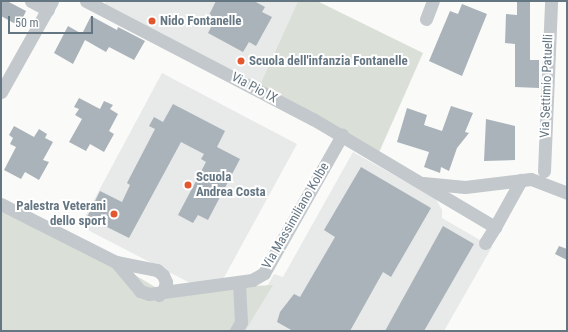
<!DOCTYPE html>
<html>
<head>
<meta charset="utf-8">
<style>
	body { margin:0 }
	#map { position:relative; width:568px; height:332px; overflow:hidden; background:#fafaf8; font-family:"Roboto Condensed",sans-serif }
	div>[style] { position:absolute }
	.built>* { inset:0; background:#e8e9e9 }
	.green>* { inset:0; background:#dadfd7 }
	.building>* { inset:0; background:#aab3b9 }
	.minor>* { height:13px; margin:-6.5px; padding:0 6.5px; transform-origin:6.5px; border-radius:6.5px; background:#c3c8cc }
	.dots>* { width:11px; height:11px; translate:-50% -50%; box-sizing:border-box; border:2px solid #fff; border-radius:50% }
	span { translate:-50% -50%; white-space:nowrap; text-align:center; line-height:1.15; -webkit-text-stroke:4px #fff; paint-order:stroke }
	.poi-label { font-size:13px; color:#657683; font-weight:700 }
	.left { translate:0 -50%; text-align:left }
	.right { translate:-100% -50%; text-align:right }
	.street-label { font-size:13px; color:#657683 }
	.frame { position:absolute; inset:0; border:2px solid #657683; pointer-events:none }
	.scale { position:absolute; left:8px; top:16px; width:85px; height:18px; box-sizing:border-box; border:2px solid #657683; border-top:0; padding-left:5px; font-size:12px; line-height:14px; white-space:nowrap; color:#657683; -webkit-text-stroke:3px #fff; paint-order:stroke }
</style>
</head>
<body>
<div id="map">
	<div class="built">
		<i style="clip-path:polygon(106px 1px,298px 1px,259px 87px,104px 5px)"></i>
		<i style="clip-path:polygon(162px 73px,297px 144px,221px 283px,196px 286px,80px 226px)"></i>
		<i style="clip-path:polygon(353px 152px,436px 199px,442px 210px,442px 218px,492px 247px,444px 331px,242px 331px,274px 274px,283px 277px)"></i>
	</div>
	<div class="green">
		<i style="clip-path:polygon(298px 1px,317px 1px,423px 53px,377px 157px,259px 87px)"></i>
		<i style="clip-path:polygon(1px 204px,67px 235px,162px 291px,273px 285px,245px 331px,1px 331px)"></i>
	</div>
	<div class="building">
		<i style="clip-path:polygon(1px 1px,7px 1px,26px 11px,19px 26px,1px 16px)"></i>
		<i style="clip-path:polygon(216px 1px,254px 1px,265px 7px,262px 12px,272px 17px,256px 46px,249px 42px,243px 52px,208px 33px,211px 27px,205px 23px)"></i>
		<i style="clip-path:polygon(517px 1px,530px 1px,530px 60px,539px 60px,539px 88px,515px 87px,515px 44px,505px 43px,506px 14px,517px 15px)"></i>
		<i style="clip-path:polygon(462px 4px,487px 14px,462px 76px,429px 61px,450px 11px,458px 14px)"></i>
		<i style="clip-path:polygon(91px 16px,117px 30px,118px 27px,145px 41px,134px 60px,109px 47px,106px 52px,85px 40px,73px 64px,54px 53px,68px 26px,82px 34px)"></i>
		<i style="clip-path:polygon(79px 98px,100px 109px,104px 101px,113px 105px,110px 109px,118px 114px,109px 131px,114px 134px,104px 152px,90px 144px,86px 151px,69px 142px,82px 119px,75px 115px,79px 109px,74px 107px)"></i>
		<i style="clip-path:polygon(173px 104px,225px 131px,217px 147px,240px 159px,208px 220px,198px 215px,193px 223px,178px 215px,206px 162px,201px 159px,204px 154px,181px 142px,129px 238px,87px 217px,100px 191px,122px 202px,130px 185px,127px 183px,155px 129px,149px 126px,154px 117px,163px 122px)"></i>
		<i style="clip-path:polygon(451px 106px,473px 113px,465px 132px,469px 133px,457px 148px,449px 171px,441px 167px,440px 173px,424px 167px,429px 152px,397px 142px,407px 108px,427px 115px,424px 125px,442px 131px)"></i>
		<i style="clip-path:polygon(486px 119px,515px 126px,515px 160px,484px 161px)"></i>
		<i style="clip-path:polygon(14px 126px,34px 137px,39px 129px,47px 134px,45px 138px,53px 142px,43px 160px,49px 162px,39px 180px,25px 172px,21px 179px,4px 170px,16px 147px,10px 144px,13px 138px,9px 135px)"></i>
		<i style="clip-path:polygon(361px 167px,431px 208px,391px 277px,383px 272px,350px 331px,293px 331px,277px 322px,280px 312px,294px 294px,300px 297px,335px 237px,324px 230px)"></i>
		<i style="clip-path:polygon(443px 226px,474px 244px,424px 331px,385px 331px)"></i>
		<i style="clip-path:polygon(559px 246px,567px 249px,567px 260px,555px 254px)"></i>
	</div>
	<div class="minor">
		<i style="left:31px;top:1px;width:19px;rotate:28deg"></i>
		<i style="left:86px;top:1px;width:256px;rotate:27.5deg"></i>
		<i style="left:313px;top:119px;width:212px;rotate:30.7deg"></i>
		<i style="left:495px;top:227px;width:54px;rotate:-61deg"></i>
		<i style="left:426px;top:19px;width:19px;rotate:-69deg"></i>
		<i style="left:1px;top:92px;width:104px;rotate:-60.7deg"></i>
		<i style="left:544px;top:171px;width:170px;rotate:-87.6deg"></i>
		<i style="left:423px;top:183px;width:42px;rotate:5.4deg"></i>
		<i style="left:465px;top:187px;width:66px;rotate:-6.9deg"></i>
		<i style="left:531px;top:179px;width:39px;rotate:21deg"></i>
		<i style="left:1px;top:204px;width:129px;rotate:26.8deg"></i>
		<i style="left:116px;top:262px;width:42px;rotate:11deg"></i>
		<i style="left:157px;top:270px;width:8px;rotate:40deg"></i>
		<i style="left:163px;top:275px;width:8px;rotate:67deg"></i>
		<i style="left:166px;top:282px;width:7px;rotate:106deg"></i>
		<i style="left:164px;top:289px;width:8px;rotate:130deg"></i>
		<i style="left:485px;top:243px;width:19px;rotate:-58deg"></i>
		<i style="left:116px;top:262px;width:38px;rotate:50deg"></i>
		<i style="left:140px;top:291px;width:9px;rotate:18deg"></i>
		<i style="left:149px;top:294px;width:104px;rotate:-7.7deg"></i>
		<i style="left:252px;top:280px;width:14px;rotate:-30deg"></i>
		<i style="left:264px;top:273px;width:159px;rotate:-60.5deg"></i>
		<i style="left:236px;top:331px;width:10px;rotate:-61deg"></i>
		<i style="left:241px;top:322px;width:39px;rotate:-93deg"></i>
	</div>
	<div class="dots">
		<i style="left:152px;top:21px;background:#e4572e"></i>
		<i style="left:241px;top:61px;background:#e4572e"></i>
		<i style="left:188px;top:185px;background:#e4572e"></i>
		<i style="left:114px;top:214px;background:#e4572e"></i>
	</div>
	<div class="poi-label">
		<span class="left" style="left:160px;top:21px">Nido Fontanelle</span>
		<span class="left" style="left:249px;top:61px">Scuola dell'infanzia Fontanelle</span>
		<span class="left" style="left:196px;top:185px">Scuola<br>Andrea Costa</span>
		<span class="right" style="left:106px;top:214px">Palestra Veterani<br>dello sport</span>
	</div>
	<div class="street-label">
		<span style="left:547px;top:86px;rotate:-88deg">Via Settimio Patuelli</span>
		<span style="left:254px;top:88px;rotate:28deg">Via Pio IX</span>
		<span style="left:296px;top:216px;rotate:-60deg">Via Massimiliano Kolbe</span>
	</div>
	<div class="frame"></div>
	<div class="scale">50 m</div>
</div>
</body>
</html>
